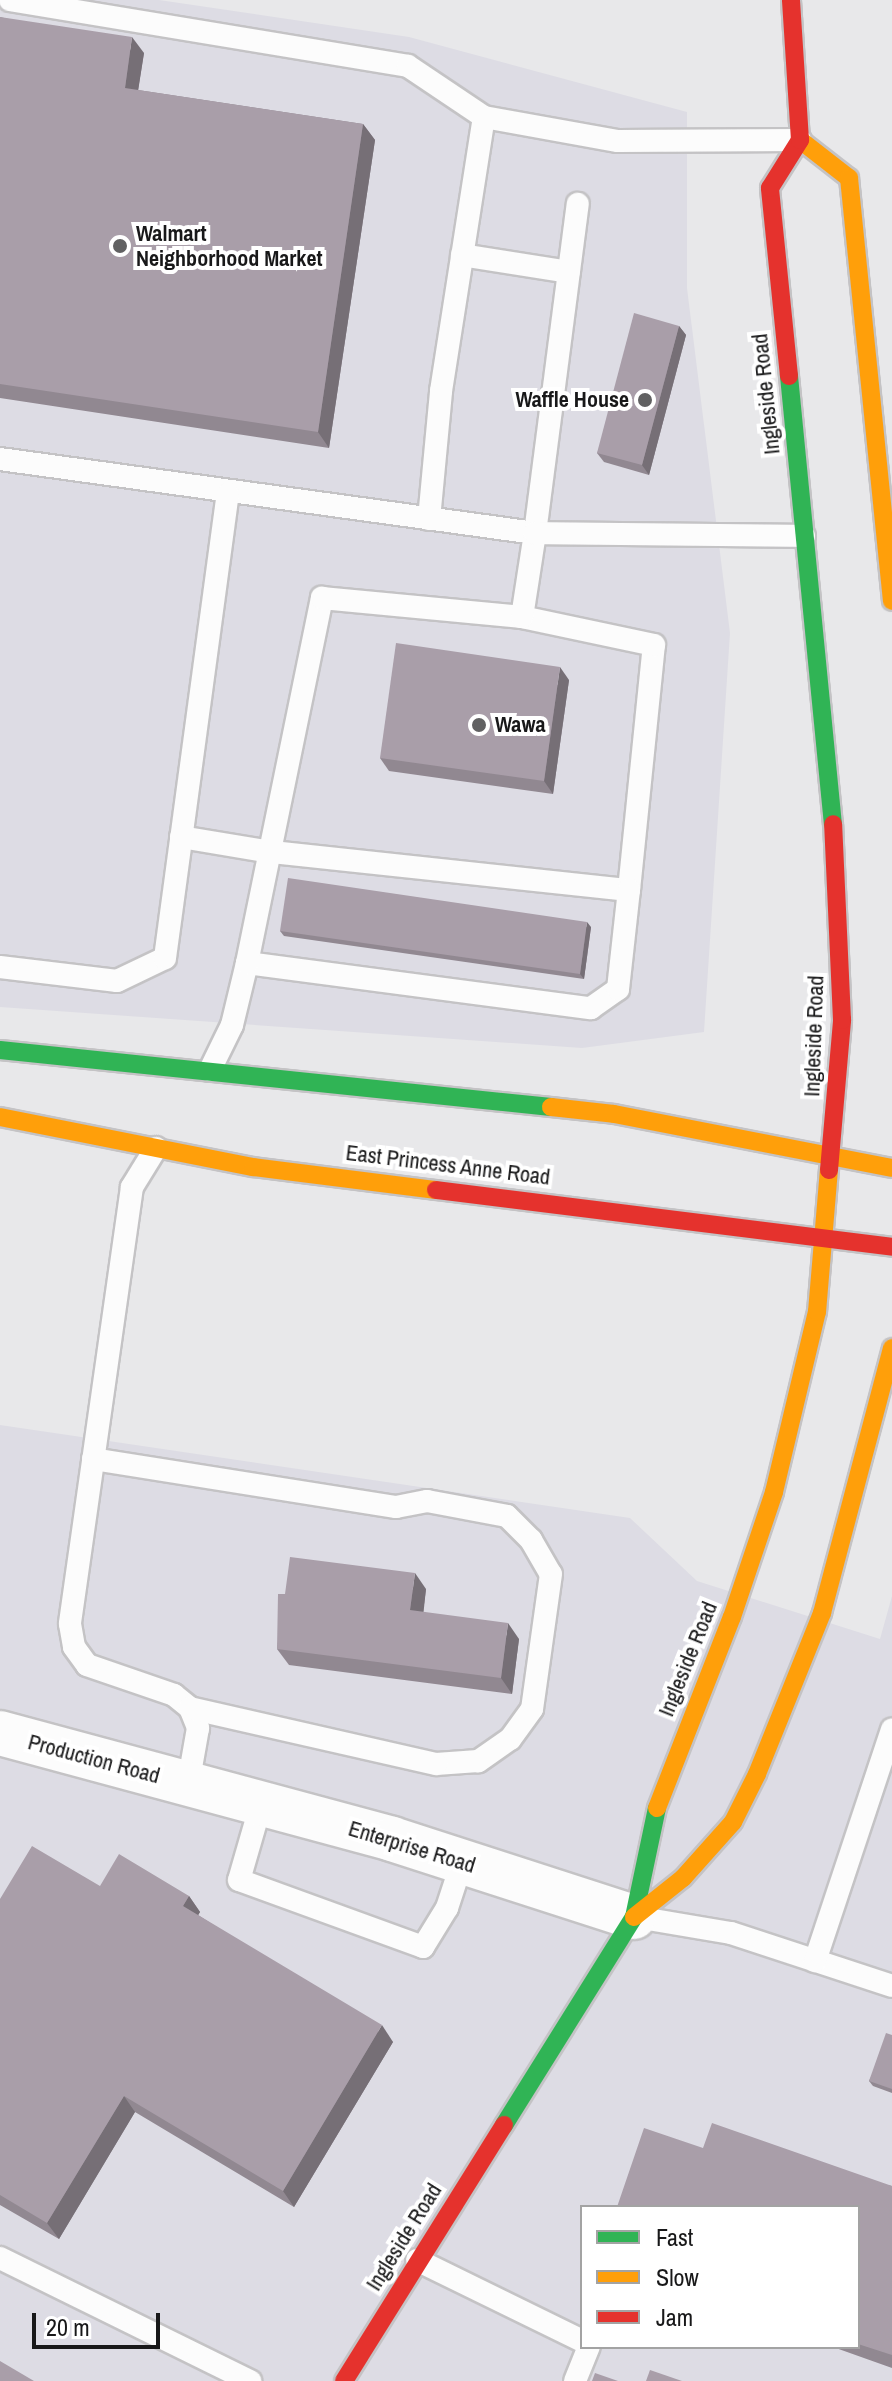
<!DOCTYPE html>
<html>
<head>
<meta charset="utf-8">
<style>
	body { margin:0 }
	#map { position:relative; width:892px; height:2381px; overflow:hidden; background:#e8e8ea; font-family:"Archivo Narrow",sans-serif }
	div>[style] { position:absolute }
	.built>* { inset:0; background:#dddce4 }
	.roads { filter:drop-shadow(2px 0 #c4c3c5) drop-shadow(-2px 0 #c4c3c5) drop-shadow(0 2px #c4c3c5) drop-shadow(0 -2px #c4c3c5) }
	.lane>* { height:22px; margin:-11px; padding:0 11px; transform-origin:11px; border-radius:11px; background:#fcfcfc }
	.street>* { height:44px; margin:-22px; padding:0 22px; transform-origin:22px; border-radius:22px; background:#fcfcfc }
	.fast>* { height:18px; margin:-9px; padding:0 9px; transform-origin:9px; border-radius:9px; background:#30b455 }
	.slow>* { height:18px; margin:-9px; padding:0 9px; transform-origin:9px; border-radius:9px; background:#ff9f0a }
	.jam>* { height:18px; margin:-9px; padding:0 9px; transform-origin:9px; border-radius:9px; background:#e5322d }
	.wall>* { inset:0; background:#918891 }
	.shaded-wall>* { inset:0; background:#766f76 }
	.building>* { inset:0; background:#a99ea9 }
	.dots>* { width:22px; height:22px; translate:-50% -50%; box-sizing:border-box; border:4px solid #fff; border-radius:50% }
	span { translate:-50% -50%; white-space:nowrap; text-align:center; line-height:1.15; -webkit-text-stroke:8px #fff; paint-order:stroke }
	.poi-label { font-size:22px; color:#181819; font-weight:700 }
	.left { translate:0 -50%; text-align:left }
	.right { translate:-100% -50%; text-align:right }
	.street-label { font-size:22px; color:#181819 }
	.legend { position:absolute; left:580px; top:2205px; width:280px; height:144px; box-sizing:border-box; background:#fff; border:2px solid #a3a3a3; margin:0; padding:10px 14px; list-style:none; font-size:24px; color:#181819 }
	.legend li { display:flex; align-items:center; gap:16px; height:40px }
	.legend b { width:40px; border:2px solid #a3a3a3 }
	.scale { position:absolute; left:32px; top:2313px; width:128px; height:36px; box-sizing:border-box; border:4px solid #181819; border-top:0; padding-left:10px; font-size:24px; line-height:28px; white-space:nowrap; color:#181819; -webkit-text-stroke:6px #fff; paint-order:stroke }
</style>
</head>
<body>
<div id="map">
	<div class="built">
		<i style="clip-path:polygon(0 0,159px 0,409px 37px,687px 112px,687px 288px,730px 633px,704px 1032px,582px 1048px,0 1007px)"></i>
		<i style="clip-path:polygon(evenodd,0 1425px,630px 1518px,697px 1581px,880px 1639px,892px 1596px,892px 2381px,0 2381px,0 1425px,582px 2207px,858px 2207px,858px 2347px,582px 2347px,582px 2207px)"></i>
	</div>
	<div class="roads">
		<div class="lane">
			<i style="left:10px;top:0;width:403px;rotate:9.4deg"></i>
			<i style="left:408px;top:66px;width:92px;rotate:33.9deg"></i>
			<i style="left:462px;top:255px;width:108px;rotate:9deg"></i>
			<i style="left:0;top:459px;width:540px;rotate:7.88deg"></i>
			<i style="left:535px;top:533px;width:332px;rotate:-82.6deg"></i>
			<i style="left:429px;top:519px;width:129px;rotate:-84.6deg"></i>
			<i style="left:441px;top:391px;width:277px;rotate:-81.1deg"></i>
			<i style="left:484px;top:117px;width:136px;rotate:10.2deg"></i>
			<i style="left:618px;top:141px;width:182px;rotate:-0.3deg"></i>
			<i style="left:181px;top:837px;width:92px;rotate:9.4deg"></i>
			<i style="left:272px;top:852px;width:359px;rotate:6.1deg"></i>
			<i style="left:629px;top:890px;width:246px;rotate:-84.2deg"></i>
			<i style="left:654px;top:645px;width:135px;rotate:-168deg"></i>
			<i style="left:247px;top:963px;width:347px;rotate:7.5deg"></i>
			<i style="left:591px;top:1008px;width:33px;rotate:-35deg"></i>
			<i style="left:618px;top:989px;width:100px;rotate:-83.7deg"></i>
			<i style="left:0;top:967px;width:118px;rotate:6.8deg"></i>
			<i style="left:117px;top:981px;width:53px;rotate:-25.6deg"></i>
			<i style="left:165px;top:958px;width:468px;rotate:-82.3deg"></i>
			<i style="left:210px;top:1070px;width:50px;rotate:-63.9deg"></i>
			<i style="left:232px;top:1025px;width:64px;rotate:-76.4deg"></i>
			<i style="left:247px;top:963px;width:373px;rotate:-78.4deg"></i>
			<i style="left:322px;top:598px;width:201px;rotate:5.4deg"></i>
			<i style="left:522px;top:617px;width:85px;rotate:-81.2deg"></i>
			<i style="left:535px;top:533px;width:269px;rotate:0.6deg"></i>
			<i style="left:156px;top:1148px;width:46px;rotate:121.6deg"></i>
			<i style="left:132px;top:1187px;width:441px;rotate:98.1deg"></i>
			<i style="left:70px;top:1624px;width:23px;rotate:80deg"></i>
			<i style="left:74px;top:1647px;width:22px;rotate:54deg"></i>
			<i style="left:87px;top:1665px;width:92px;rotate:19deg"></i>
			<i style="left:174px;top:1695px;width:21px;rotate:39deg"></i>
			<i style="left:190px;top:1708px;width:22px;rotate:68deg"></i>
			<i style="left:198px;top:1728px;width:58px;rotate:100deg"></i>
			<i style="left:93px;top:1459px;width:307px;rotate:9deg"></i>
			<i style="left:396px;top:1507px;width:32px;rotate:-11deg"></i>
			<i style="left:427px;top:1501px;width:81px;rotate:10.6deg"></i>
			<i style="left:507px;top:1516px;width:34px;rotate:45deg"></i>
			<i style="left:531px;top:1540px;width:39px;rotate:60deg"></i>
			<i style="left:551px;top:1574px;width:136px;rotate:98deg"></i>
			<i style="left:532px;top:1709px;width:37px;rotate:126deg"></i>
			<i style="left:510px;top:1739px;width:39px;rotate:145deg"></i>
			<i style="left:478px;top:1761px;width:42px;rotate:175.9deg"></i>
			<i style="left:436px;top:1764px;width:252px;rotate:-167.2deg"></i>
			<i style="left:261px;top:1804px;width:79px;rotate:106.1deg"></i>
			<i style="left:239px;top:1880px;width:196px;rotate:20deg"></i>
			<i style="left:423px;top:1947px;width:46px;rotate:-58.4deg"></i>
			<i style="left:447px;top:1908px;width:48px;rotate:-71.9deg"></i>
			<i style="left:636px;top:1917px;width:96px;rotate:9.6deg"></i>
			<i style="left:731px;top:1933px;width:169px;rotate:18.2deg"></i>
			<i style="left:815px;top:1961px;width:244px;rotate:-71.6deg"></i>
			<i style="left:0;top:2258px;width:279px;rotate:26.2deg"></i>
			<i style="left:417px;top:2260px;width:184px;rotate:26.1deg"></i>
			<i style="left:575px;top:2381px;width:37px;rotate:-68deg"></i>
		</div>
		<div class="street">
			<i style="left:0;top:1733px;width:406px;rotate:15.1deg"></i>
			<i style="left:392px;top:1839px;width:254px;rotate:17.9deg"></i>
		</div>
		<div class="fast">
			<i style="left:789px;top:376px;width:450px;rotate:84.4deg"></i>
			<i style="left:0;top:1050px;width:554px;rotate:5.91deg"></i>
			<i style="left:504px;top:2125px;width:245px;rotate:-58deg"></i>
			<i style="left:634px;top:1917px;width:111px;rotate:-78.1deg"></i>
		</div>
		<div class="slow">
			<i style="left:800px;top:140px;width:62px;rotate:37.8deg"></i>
			<i style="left:849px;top:178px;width:425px;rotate:84.2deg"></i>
			<i style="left:551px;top:1107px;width:63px;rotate:6.3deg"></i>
			<i style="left:614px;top:1114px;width:283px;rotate:11deg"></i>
			<i style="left:0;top:1117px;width:258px;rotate:11.2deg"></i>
			<i style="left:253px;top:1167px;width:184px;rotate:7.2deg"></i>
			<i style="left:657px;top:1808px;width:205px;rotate:-68.6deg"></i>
			<i style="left:732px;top:1617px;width:132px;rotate:-71.4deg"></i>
			<i style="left:774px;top:1492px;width:185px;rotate:-76.6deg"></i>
			<i style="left:817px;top:1312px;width:143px;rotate:-85.2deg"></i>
			<i style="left:634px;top:1917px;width:63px;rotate:-38.5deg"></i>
			<i style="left:683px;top:1878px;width:75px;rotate:-48.2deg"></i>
			<i style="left:733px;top:1822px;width:54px;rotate:-63.4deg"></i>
			<i style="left:757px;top:1774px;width:174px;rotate:-68deg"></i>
			<i style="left:822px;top:1613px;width:274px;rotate:-75.2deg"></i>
		</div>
		<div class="jam">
			<i style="left:789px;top:376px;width:189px;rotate:-95.8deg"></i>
			<i style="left:770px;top:188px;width:57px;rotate:-58deg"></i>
			<i style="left:800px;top:140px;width:140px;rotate:-93.7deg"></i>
			<i style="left:829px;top:1170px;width:151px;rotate:-85deg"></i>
			<i style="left:842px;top:1020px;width:196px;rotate:-92.6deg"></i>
			<i style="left:436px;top:1190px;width:460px;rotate:7.1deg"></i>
			<i style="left:344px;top:2381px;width:302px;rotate:-58deg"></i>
		</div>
	</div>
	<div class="wall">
		<i style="clip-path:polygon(0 17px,144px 53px,138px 90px,363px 124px,375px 140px,329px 448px,0 398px)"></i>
		<i style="clip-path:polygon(679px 326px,686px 335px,649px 475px,604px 462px,597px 453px)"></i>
		<i style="clip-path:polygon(569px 680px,553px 794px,389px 771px,380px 758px)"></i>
		<i style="clip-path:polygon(591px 927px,584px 979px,284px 936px,280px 931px)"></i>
		<i style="clip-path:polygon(426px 1589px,423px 1612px,519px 1639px,512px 1694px,289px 1665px,277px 1649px,285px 1594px)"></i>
		<i style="clip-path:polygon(100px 1886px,189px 1896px,200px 1912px,198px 1915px,393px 2042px,294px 2207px,135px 2112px,59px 2239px,0 2205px,0 1899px)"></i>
		<i style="clip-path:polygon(892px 2035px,892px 2093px,873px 2086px,869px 2081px)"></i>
		<i style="clip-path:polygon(703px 2148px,892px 2186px,892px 2368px,833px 2347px,858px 2347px,858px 2207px)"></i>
	</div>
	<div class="shaded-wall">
		<i style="clip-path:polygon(132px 37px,144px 53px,136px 104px,125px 88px)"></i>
		<i style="clip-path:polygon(363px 124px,375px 140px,329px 448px,318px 432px)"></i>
		<i style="clip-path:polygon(679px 326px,686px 335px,649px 475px,642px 465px)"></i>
		<i style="clip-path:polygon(560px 667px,569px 680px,553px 794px,544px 781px)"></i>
		<i style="clip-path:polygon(587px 922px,591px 927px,584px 979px,580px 974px)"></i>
		<i style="clip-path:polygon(415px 1573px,426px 1589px,422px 1626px,410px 1610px)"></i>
		<i style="clip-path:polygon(508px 1623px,519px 1639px,512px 1694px,501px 1678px)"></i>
		<i style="clip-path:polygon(189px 1896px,200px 1912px,194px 1922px,183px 1906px)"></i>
		<i style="clip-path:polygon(382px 2025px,393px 2042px,294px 2207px,283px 2191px)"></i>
		<i style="clip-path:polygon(124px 2096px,135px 2112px,59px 2239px,47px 2223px)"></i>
	</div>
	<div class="building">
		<i style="clip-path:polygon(0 17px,132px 37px,125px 88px,363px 124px,318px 432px,0 384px)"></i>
		<i style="clip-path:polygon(634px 313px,679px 326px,642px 465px,597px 453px)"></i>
		<i style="clip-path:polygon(396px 643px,560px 667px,544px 781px,380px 758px)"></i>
		<i style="clip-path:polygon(288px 878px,587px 922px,580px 974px,280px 931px)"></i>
		<i style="clip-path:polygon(290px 1557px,415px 1573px,410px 1610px,508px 1623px,501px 1678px,277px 1649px,278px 1594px,285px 1594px)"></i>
		<i style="clip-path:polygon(32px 1846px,100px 1886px,119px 1854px,189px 1896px,183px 1906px,382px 2025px,283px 2191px,124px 2096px,47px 2223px,0 2195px,0 1899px)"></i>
		<i style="clip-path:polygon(886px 2033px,892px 2035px,892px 2089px,869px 2081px)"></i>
		<i style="clip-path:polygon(712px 2123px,892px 2186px,892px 2355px,858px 2344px,858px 2207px,617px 2207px,644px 2128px,703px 2148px)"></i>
		<i style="clip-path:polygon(0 2361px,34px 2381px,0 2381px)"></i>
		<i style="clip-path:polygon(650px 2370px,682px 2381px,646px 2381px)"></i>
		<i style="clip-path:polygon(595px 2373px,618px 2381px,592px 2381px)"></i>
	</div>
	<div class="dots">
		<i style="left:120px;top:246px;background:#616162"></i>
		<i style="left:645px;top:400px;background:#616162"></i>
		<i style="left:479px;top:725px;background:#616162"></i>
	</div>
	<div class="poi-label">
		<span class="left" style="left:136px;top:246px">Walmart<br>Neighborhood Market</span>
		<span class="right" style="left:629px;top:400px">Waffle House</span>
		<span class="left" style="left:495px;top:725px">Wawa</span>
	</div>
	<div class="street-label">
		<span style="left:766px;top:394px;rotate:-96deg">Ingleside Road</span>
		<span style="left:814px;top:1036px;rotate:-88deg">Ingleside Road</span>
		<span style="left:448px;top:1165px;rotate:7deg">East Princess Anne Road</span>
		<span style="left:688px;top:1659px;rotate:-68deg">Ingleside Road</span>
		<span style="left:94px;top:1759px;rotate:15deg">Production Road</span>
		<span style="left:412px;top:1847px;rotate:17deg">Enterprise Road</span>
		<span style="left:404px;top:2237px;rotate:-58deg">Ingleside Road</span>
	</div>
	<ul class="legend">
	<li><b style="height:10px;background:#30b455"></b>Fast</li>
	<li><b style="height:10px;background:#ff9f0a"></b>Slow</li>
	<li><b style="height:10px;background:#e5322d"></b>Jam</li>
	</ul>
	<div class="scale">20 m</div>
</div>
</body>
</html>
